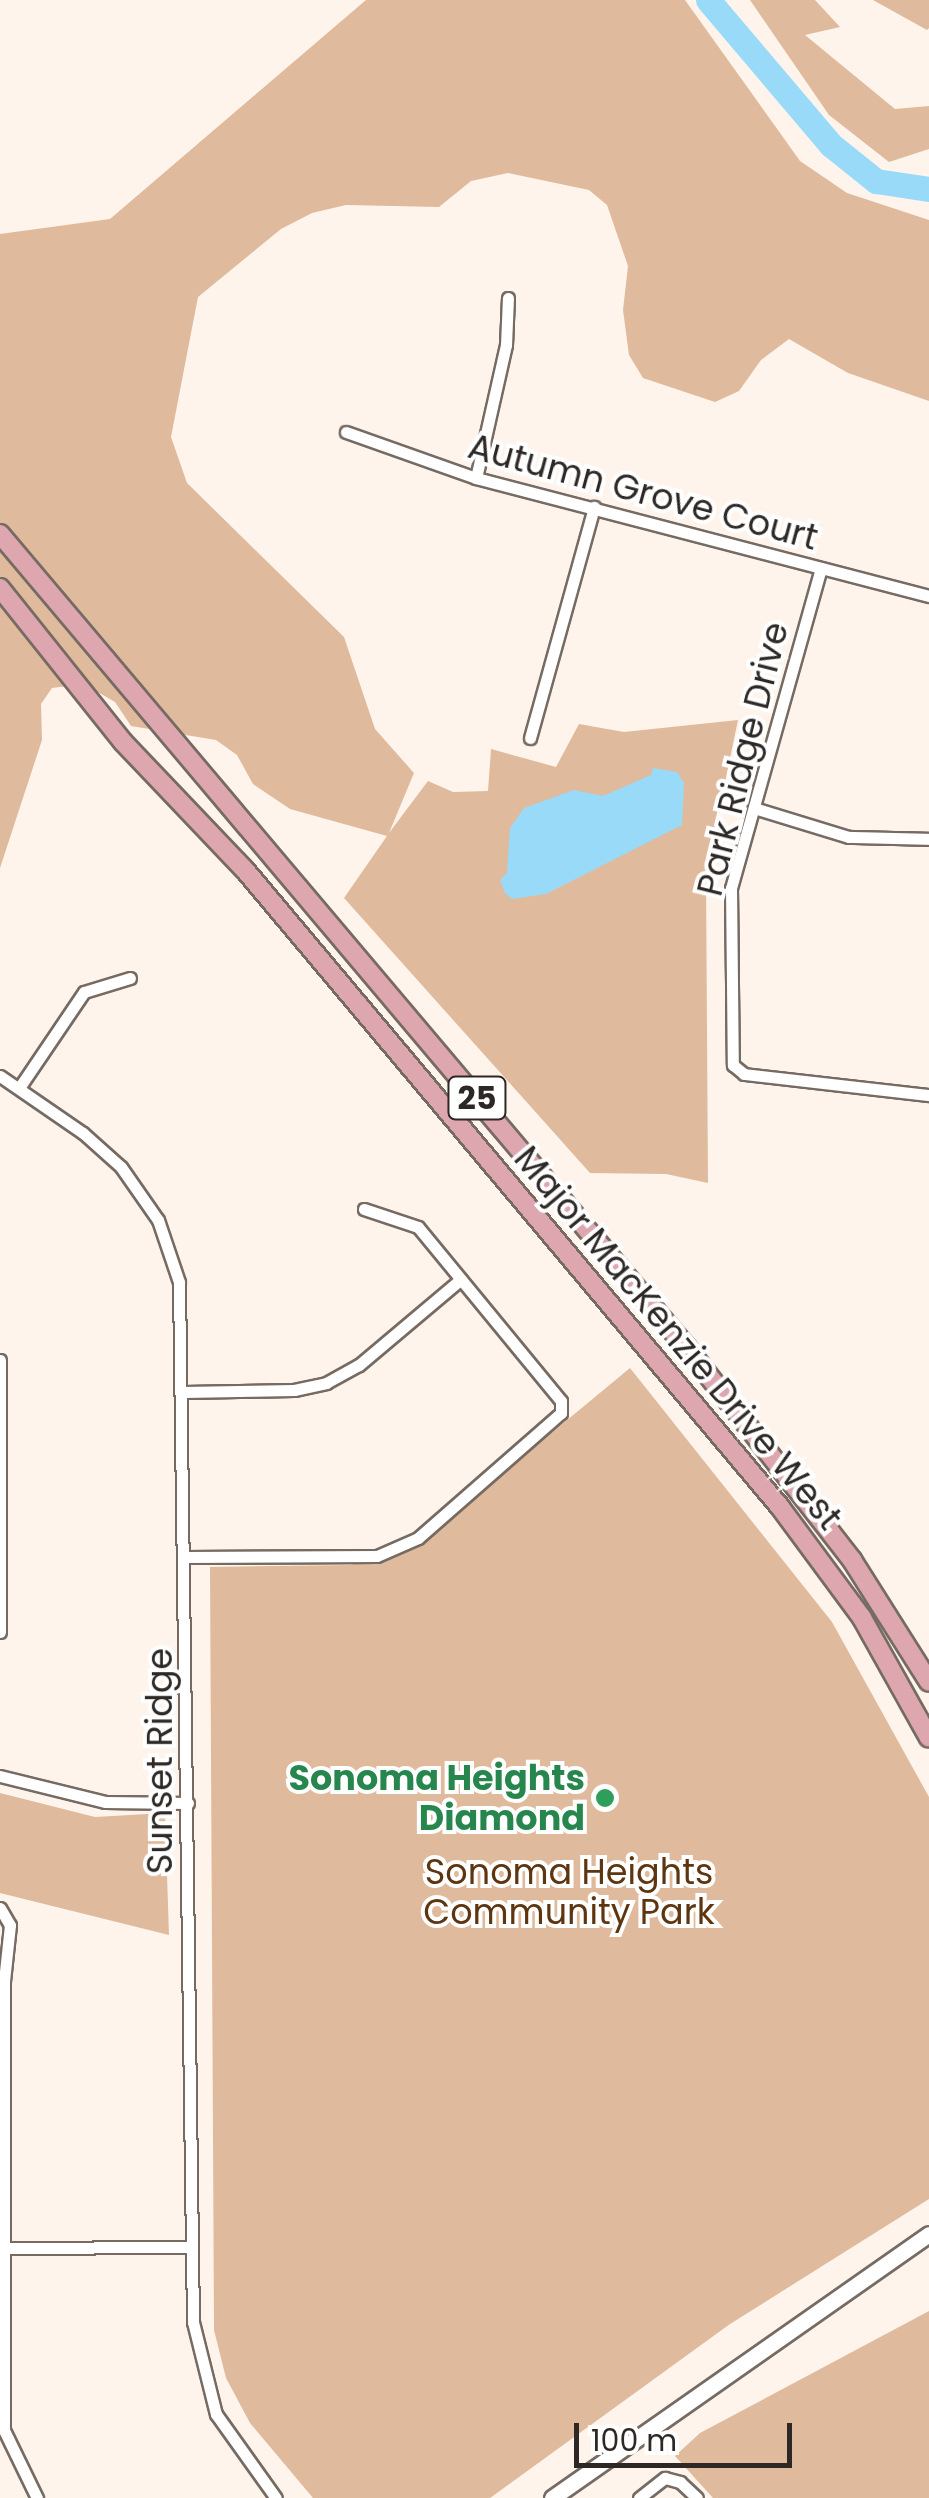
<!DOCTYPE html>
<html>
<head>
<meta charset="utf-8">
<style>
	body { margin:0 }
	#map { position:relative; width:929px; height:2498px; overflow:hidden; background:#fef4ec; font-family:Poppins,sans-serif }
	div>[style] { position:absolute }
	.green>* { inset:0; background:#e0ba9d }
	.water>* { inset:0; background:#99daf8 }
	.river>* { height:25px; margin:-12.5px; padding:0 12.5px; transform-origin:12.5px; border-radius:12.5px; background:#99daf8 }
	.roads { filter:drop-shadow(2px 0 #766b63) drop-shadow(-2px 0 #766b63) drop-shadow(0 2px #766b63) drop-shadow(0 -2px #766b63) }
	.street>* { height:11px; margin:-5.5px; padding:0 5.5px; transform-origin:5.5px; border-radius:5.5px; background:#fff }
	.secondary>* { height:15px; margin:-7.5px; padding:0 7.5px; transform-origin:7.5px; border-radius:7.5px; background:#fff }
	.primary>* { height:18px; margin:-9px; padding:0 9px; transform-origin:9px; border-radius:9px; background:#dea7af }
	.dots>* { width:28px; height:28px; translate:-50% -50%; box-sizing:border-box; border:5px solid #fff; border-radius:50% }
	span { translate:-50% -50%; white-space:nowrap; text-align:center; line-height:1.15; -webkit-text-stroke:8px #fff; paint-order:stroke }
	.shield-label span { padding:2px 8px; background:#fff; border:2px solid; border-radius:8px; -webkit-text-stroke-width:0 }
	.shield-label { font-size:32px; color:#2d2825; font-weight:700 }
	.street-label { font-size:35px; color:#2d2825 }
	.leisure-label { font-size:35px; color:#27864d; font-weight:700 }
	.right { translate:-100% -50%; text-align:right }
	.park-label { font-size:35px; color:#5e3511 }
	.scale { position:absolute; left:574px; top:2423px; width:218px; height:45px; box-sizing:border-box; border:5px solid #2d2825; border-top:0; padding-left:12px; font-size:30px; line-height:35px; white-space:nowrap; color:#2d2825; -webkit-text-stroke:8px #fff; paint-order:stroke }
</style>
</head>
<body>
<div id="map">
	<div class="green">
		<i style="clip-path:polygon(366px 0,685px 0,800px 161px,847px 193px,929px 220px,929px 401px,848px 373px,789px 339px,761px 360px,739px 391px,715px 402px,643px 378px,629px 355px,623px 310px,628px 266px,607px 205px,589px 190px,508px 173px,471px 181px,439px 207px,346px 205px,312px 213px,281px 229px,198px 297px,171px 437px,187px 483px,344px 637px,375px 729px,414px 773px,389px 833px,428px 781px,453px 792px,488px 791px,491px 749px,556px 767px,579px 724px,624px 732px,738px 720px,706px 874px,708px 1183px,666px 1174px,590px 1173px,344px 898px,387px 836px,290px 809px,253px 784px,237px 755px,216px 740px,131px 726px,115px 702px,84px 684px,52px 688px,41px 704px,42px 740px,0 868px,0 234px,110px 219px)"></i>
		<i style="clip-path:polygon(750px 0,815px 0,840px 27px,805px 35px,895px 109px,929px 106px,929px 149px,889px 162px,829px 115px)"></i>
		<i style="clip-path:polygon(873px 0,929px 0,929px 28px,927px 30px)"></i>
		<i style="clip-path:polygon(630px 1368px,832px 1622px,929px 1797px,929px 2199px,730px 2324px,490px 2498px,313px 2498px,250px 2423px,226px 2378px,214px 2330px,210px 1567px,350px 1565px,409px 1551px)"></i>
		<i style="clip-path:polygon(0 1793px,95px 1817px,165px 1813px,169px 1935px,0 1893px)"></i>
		<i style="clip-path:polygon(929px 2311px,929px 2498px,713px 2498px,675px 2456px,700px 2433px)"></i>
	</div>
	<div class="water">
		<i style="clip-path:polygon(653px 768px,677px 772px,684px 783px,682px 825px,546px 894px,512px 899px,505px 893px,500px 880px,507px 873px,510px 828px,524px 808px,574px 790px,603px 796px,651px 775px)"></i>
	</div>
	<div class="river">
		<i style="left:708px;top:0;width:190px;rotate:49.7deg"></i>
		<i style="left:831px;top:145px;width:58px;rotate:38.7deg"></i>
		<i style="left:876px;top:181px;width:54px;rotate:8.6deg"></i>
	</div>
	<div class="roads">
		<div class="street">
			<i style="left:346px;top:432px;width:138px;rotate:19.5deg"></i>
			<i style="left:476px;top:478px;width:468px;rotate:14.6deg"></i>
			<i style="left:476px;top:478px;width:136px;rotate:-77.3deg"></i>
			<i style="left:506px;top:345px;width:47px;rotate:-87.6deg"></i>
			<i style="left:821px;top:568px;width:332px;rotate:105.7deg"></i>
			<i style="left:731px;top:888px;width:177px;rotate:89.4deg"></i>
			<i style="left:733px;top:1065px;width:14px;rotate:39deg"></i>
			<i style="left:744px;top:1074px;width:186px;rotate:6.5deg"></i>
			<i style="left:530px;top:738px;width:240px;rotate:-74.5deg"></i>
			<i style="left:754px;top:808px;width:99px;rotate:17deg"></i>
			<i style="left:849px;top:837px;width:80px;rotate:1.4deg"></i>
			<i style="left:0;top:1076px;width:101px;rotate:34.5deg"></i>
			<i style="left:83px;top:1133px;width:51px;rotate:41.8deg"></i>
			<i style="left:121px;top:1167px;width:65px;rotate:55.1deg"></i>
			<i style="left:158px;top:1220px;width:65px;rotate:71.3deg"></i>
			<i style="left:179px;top:1282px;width:1040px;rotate:89.23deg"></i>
			<i style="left:193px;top:2322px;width:95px;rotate:76deg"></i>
			<i style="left:216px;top:2414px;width:103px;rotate:54.5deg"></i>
			<i style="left:19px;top:1088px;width:116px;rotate:-55.9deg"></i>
			<i style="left:84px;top:992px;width:48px;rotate:-16.9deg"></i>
			<i style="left:0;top:1360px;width:272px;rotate:90deg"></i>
			<i style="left:184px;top:1392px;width:110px;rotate:-1deg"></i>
			<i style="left:294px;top:1390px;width:33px;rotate:-12deg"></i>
			<i style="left:326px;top:1383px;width:38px;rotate:-29deg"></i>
			<i style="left:359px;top:1365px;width:133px;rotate:-40.1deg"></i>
			<i style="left:186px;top:1557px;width:191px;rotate:-0.3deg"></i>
			<i style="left:377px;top:1556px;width:45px;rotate:-23.7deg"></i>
			<i style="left:418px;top:1538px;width:190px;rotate:-41.2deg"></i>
			<i style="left:561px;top:1413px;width:12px;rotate:-90deg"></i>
			<i style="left:561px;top:1401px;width:225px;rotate:-129.4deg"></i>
			<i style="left:418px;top:1227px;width:57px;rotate:-161.6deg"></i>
			<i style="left:0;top:1776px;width:108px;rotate:13.9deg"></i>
			<i style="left:105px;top:1802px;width:83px;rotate:0.7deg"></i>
			<i style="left:0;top:1908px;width:20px;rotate:60deg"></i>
			<i style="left:10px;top:1925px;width:56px;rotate:96.1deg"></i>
			<i style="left:4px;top:1981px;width:449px;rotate:90deg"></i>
			<i style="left:4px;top:2430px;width:76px;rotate:64.1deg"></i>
			<i style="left:0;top:2248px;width:191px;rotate:-0.3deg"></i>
			<i style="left:639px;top:2498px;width:33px;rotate:-38deg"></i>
			<i style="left:665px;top:2478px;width:16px;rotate:15deg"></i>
			<i style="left:680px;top:2482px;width:23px;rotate:43deg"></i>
		</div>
		<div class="secondary">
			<i style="left:552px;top:2498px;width:460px;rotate:-35deg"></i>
		</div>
		<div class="primary">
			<i style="left:0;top:534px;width:1065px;rotate:49.84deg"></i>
			<i style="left:687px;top:1348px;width:269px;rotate:52.1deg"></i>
			<i style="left:852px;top:1560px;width:144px;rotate:57.7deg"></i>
			<i style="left:0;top:588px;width:197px;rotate:51.4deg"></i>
			<i style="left:123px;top:742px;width:177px;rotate:46.4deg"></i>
			<i style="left:245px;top:870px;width:832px;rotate:49.97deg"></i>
			<i style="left:780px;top:1507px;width:138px;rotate:53.5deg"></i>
			<i style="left:862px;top:1618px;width:137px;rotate:60.8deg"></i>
		</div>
	</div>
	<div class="dots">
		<i style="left:605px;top:1798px;background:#2e9e5b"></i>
	</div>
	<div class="shield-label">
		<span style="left:477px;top:1098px">25</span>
	</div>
	<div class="street-label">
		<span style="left:643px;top:492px;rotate:15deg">Autumn Grove Court</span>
		<span style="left:743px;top:759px;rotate:-76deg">Park Ridge Drive</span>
		<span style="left:678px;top:1338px;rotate:50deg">Major MacKenzie Drive West</span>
		<span style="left:160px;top:1761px;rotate:-90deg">Sunset Ridge</span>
	</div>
	<div class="leisure-label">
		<span class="right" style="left:585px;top:1798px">Sonoma Heights<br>Diamond</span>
	</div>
	<div class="park-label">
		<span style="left:569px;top:1892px">Sonoma Heights<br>Community Park</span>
	</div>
	<div class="scale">100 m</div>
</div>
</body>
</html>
